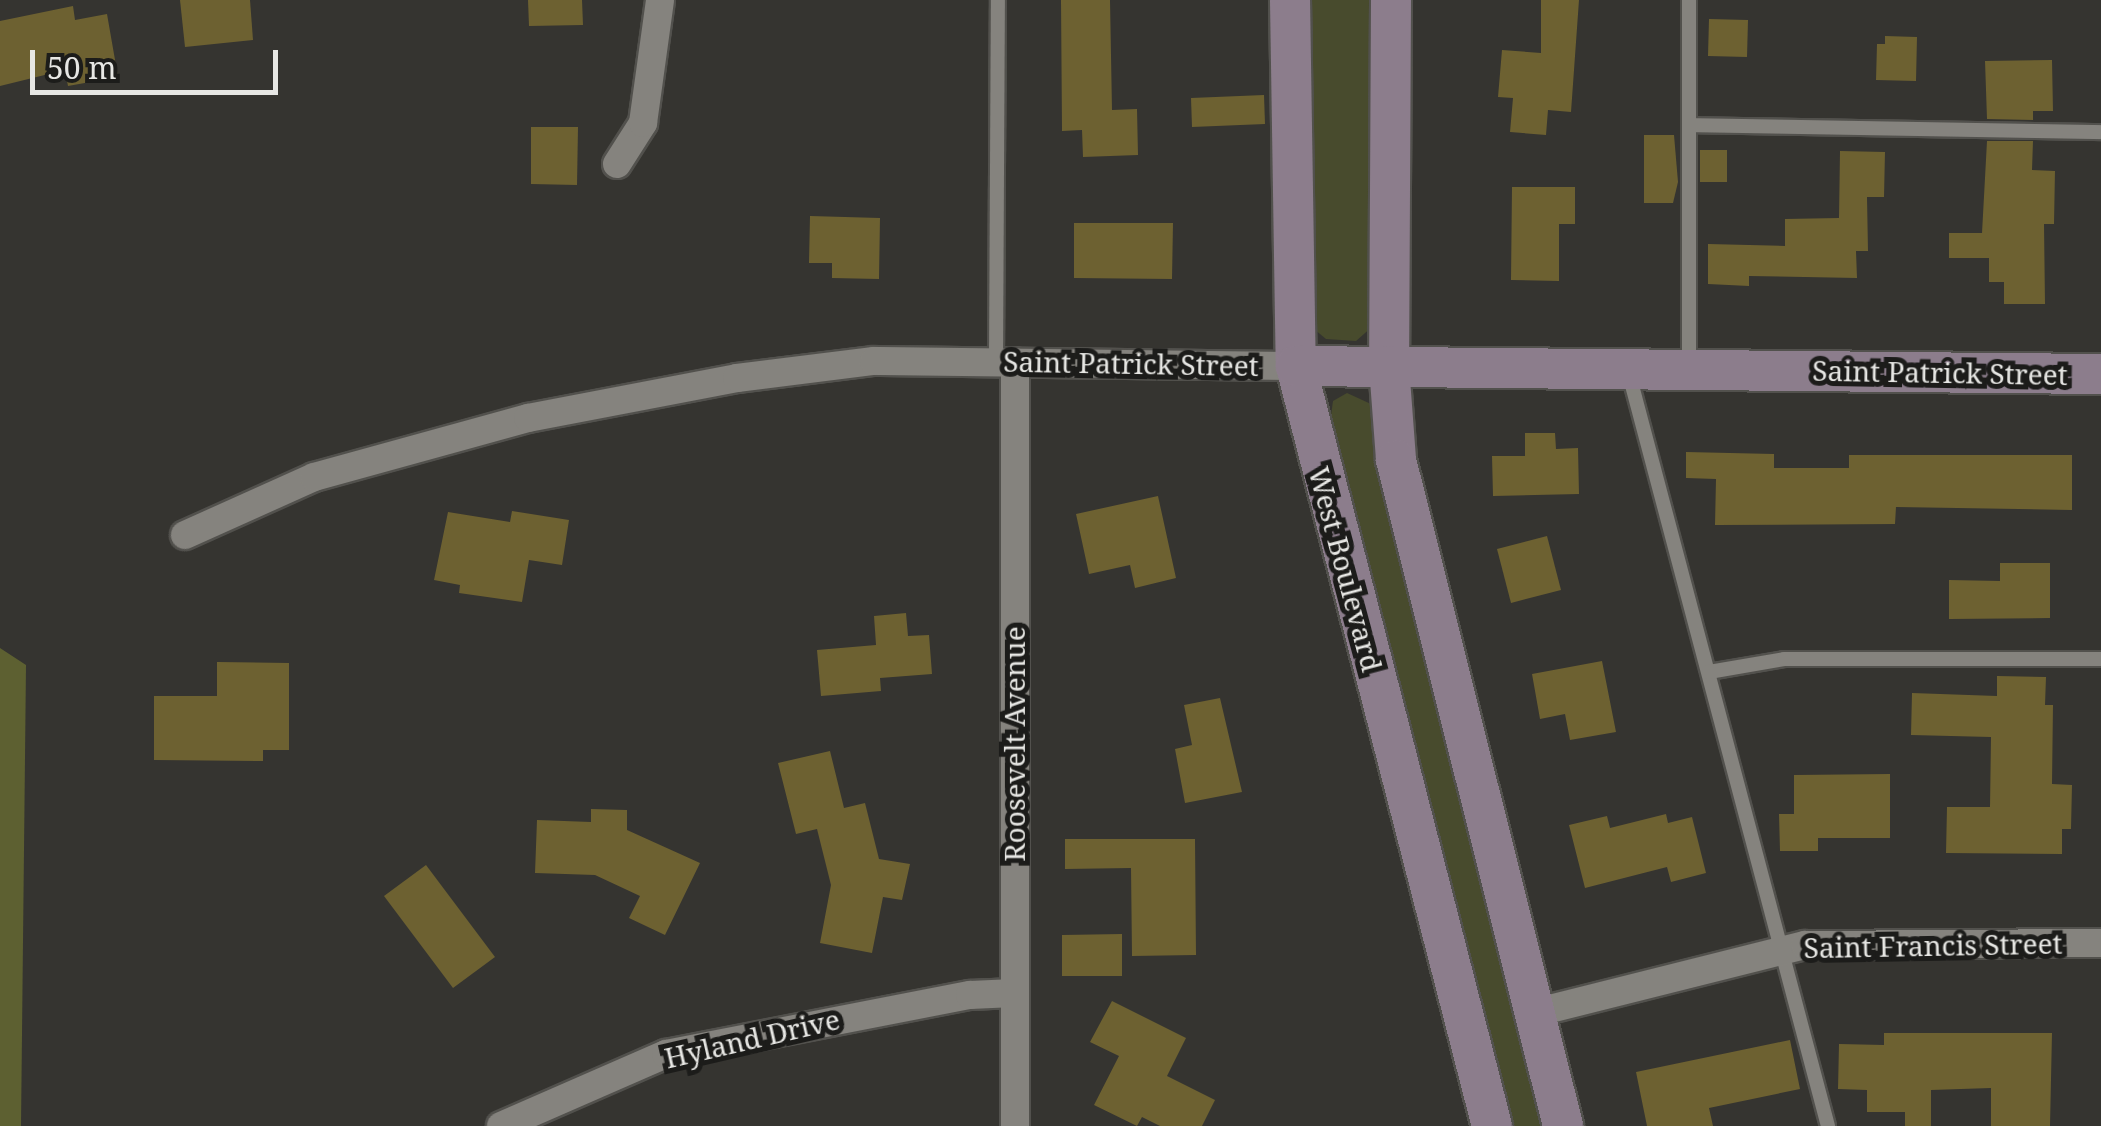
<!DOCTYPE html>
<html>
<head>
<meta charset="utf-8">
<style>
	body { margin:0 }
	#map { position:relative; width:2101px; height:1126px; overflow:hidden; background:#353430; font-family:"Noto Serif",serif }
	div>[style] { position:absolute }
	.green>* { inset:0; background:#484b2d }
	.forest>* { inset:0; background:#5d6031 }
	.building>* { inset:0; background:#6d6131 }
	.roads { filter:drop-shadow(2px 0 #52514d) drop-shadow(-2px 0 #52514d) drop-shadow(0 2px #52514d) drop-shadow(0 -2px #52514d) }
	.lane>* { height:14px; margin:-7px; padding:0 7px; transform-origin:7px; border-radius:7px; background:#85837e }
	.street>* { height:28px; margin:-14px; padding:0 14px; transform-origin:14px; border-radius:14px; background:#85837e }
	.secondary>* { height:40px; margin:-20px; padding:0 20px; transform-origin:20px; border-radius:20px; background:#8c7d8c }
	span { translate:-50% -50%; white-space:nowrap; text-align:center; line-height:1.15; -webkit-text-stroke:10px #1c1c1a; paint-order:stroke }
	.street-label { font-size:28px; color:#e7e7e4 }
	.scale { position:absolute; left:30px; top:50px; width:248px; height:45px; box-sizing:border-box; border:5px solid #e7e7e4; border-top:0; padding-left:12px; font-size:30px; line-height:35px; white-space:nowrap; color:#e7e7e4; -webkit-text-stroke:8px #1c1c1a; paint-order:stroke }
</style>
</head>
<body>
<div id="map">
	<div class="green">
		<i style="clip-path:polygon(1304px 0,1378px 0,1373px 326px,1356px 341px,1326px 339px,1314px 329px)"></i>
		<i style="clip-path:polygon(1347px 393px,1371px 404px,1552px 1126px,1512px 1126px,1329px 430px,1333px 401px)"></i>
	</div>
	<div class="forest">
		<i style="clip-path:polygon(0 648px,26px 665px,21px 1126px,0 1126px)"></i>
	</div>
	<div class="building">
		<i style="clip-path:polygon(180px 0,250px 0,253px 40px,185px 47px)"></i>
		<i style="clip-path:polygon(528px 0,582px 0,583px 25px,529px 26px)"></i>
		<i style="clip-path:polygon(1061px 0,1110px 0,1112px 110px,1137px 109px,1138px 155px,1083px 157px,1082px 130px,1062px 131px)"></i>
		<i style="clip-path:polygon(1541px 0,1579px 0,1571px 112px,1548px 110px,1546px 135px,1510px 132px,1513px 98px,1498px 97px,1502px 50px,1541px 53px)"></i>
		<i style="clip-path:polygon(73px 6px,75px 20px,107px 14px,118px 77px,68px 86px,65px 70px,0 86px,0 21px)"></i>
		<i style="clip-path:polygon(1709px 19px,1748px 20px,1747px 57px,1708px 56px)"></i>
		<i style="clip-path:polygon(1885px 36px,1917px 37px,1916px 81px,1876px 80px,1877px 44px,1885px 44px)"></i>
		<i style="clip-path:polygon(2052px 60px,2053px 111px,2033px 111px,2033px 120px,1987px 119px,1985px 61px)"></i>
		<i style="clip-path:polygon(1264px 95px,1265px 124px,1192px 127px,1191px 98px)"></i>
		<i style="clip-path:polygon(531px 127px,578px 127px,577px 185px,531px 184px)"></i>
		<i style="clip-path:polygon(1644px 135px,1674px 135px,1678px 182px,1673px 203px,1644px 203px)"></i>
		<i style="clip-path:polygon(1987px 141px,2033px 141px,2032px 170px,2055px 171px,2054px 224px,2044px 224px,2045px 304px,2004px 304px,2004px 282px,1989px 282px,1989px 258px,1949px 258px,1949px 233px,1982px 233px)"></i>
		<i style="clip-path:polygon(1700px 150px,1727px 150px,1727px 182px,1700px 182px)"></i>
		<i style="clip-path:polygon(1840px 151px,1885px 152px,1884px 197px,1867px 197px,1868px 251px,1856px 251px,1857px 278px,1749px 276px,1749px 286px,1708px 284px,1708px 244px,1785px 246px,1785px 219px,1839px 218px)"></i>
		<i style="clip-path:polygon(1512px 187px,1575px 187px,1575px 224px,1559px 224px,1559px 281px,1511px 280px)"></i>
		<i style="clip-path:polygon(810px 216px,880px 218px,879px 279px,832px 278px,832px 263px,809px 263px)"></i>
		<i style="clip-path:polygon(1074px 223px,1173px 223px,1172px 279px,1074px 278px)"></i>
		<i style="clip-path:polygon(1525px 433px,1555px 433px,1556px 449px,1578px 448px,1579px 494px,1493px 496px,1492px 456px,1525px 456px)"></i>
		<i style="clip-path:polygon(1686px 452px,1774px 454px,1774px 468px,1849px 468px,1849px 455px,2072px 455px,2072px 510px,1896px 507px,1895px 524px,1715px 525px,1716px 479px,1686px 478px)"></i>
		<i style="clip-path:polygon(1158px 496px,1176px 578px,1135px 588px,1130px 565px,1089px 574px,1076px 514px)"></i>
		<i style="clip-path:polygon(512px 511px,569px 520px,562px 565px,529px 560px,522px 602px,459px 593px,460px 585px,434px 580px,448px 512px,510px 522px)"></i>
		<i style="clip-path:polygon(1547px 536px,1561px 590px,1511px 603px,1497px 549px)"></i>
		<i style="clip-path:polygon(2000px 563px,2050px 563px,2050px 618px,1949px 619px,1949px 580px,2000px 581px)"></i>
		<i style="clip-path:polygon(906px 613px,908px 636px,929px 635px,932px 674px,880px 678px,881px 691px,821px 696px,817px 650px,876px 645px,874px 616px)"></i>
		<i style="clip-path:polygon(1602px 661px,1616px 732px,1570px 740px,1565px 714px,1540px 719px,1532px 674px)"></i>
		<i style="clip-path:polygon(217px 662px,289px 663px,289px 750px,263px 750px,263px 761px,154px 760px,154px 696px,217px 696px)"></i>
		<i style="clip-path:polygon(1997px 676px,2046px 677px,2045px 705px,2053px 705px,2052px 784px,2072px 785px,2071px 829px,2062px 829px,2062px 854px,1946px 853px,1947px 807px,1990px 807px,1991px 737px,1911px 735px,1912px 693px,1997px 696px)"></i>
		<i style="clip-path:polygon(1220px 698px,1242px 792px,1185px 803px,1175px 749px,1192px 745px,1184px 705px)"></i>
		<i style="clip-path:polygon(830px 751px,844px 808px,865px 803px,879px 859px,910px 864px,902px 900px,883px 897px,872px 953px,820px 943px,831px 885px,817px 829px,796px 834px,778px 763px)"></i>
		<i style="clip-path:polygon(1890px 774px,1890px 838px,1818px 838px,1818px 851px,1780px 851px,1779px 814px,1794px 814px,1794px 775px)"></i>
		<i style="clip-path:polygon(591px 809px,627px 810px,627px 830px,700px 863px,665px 935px,629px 918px,640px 896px,595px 875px,535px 873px,537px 820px,591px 822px)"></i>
		<i style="clip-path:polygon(1666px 814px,1668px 823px,1692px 817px,1706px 873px,1671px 882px,1667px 867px,1585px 888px,1569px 825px,1607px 816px,1610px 828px)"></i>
		<i style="clip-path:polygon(1065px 839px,1195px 839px,1196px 955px,1132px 956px,1131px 868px,1065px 869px)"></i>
		<i style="clip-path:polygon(426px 865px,495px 957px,453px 988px,384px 896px)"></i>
		<i style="clip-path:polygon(1122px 934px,1122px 976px,1062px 976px,1062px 935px)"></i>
		<i style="clip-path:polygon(1112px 1001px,1186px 1038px,1167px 1076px,1215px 1100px,1202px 1126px,1160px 1126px,1142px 1117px,1137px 1126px,1094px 1105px,1119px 1056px,1090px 1042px)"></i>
		<i style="clip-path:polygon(1884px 1033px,2052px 1033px,2050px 1126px,1991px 1126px,1991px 1088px,1931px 1090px,1931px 1126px,1905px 1126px,1905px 1112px,1867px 1112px,1867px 1090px,1838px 1089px,1839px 1044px,1884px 1045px)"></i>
		<i style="clip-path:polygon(1790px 1040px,1800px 1089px,1709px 1108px,1713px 1126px,1647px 1126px,1636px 1072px)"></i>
	</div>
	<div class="roads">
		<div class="lane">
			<i style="left:1691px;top:125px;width:410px;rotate:1deg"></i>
			<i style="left:996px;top:361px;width:361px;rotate:-89.7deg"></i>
			<i style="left:1689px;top:364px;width:364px;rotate:-90deg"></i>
			<i style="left:1629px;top:374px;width:778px;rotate:75.18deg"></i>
			<i style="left:1709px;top:672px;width:76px;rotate:-9.8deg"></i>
			<i style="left:1784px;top:659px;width:317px"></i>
		</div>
		<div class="street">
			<i style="left:617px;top:164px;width:49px;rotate:-57.6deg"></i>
			<i style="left:643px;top:123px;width:124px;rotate:-82.1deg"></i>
			<i style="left:185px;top:535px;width:141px;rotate:-24.2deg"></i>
			<i style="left:314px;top:477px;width:222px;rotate:-15.4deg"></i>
			<i style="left:528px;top:418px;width:213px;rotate:-10.8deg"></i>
			<i style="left:737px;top:378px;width:138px;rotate:-7.1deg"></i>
			<i style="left:874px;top:361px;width:422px;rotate:0.7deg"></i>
			<i style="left:1534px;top:1013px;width:279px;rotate:-14.1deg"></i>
			<i style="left:1805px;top:945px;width:296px;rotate:-0.4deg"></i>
			<i style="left:501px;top:1126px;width:180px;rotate:-23.6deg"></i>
			<i style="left:666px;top:1054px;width:310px;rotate:-11deg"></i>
			<i style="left:970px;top:995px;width:44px;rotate:-2.6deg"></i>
			<i style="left:1015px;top:1126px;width:764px;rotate:-90deg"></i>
		</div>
		<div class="secondary">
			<i style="left:1290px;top:0;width:366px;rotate:89.1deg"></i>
			<i style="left:1296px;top:366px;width:785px;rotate:75.54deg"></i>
			<i style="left:1391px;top:0;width:366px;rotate:90.3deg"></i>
			<i style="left:1389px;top:366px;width:94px;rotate:85.7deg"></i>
			<i style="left:1396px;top:460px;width:687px;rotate:75.92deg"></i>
			<i style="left:1296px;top:366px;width:805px;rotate:0.57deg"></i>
		</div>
	</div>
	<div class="street-label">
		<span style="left:1131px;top:363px;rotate:1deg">Saint Patrick Street</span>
		<span style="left:1940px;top:372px;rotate:1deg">Saint Patrick Street</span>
		<span style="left:1346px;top:569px;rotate:75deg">West Boulevard</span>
		<span style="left:1014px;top:744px;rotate:-90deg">Roosevelt Avenue</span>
		<span style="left:1933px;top:945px;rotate:-1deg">Saint Francis Street</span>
		<span style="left:752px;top:1038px;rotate:-13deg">Hyland Drive</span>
	</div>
	<div class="scale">50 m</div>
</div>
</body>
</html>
